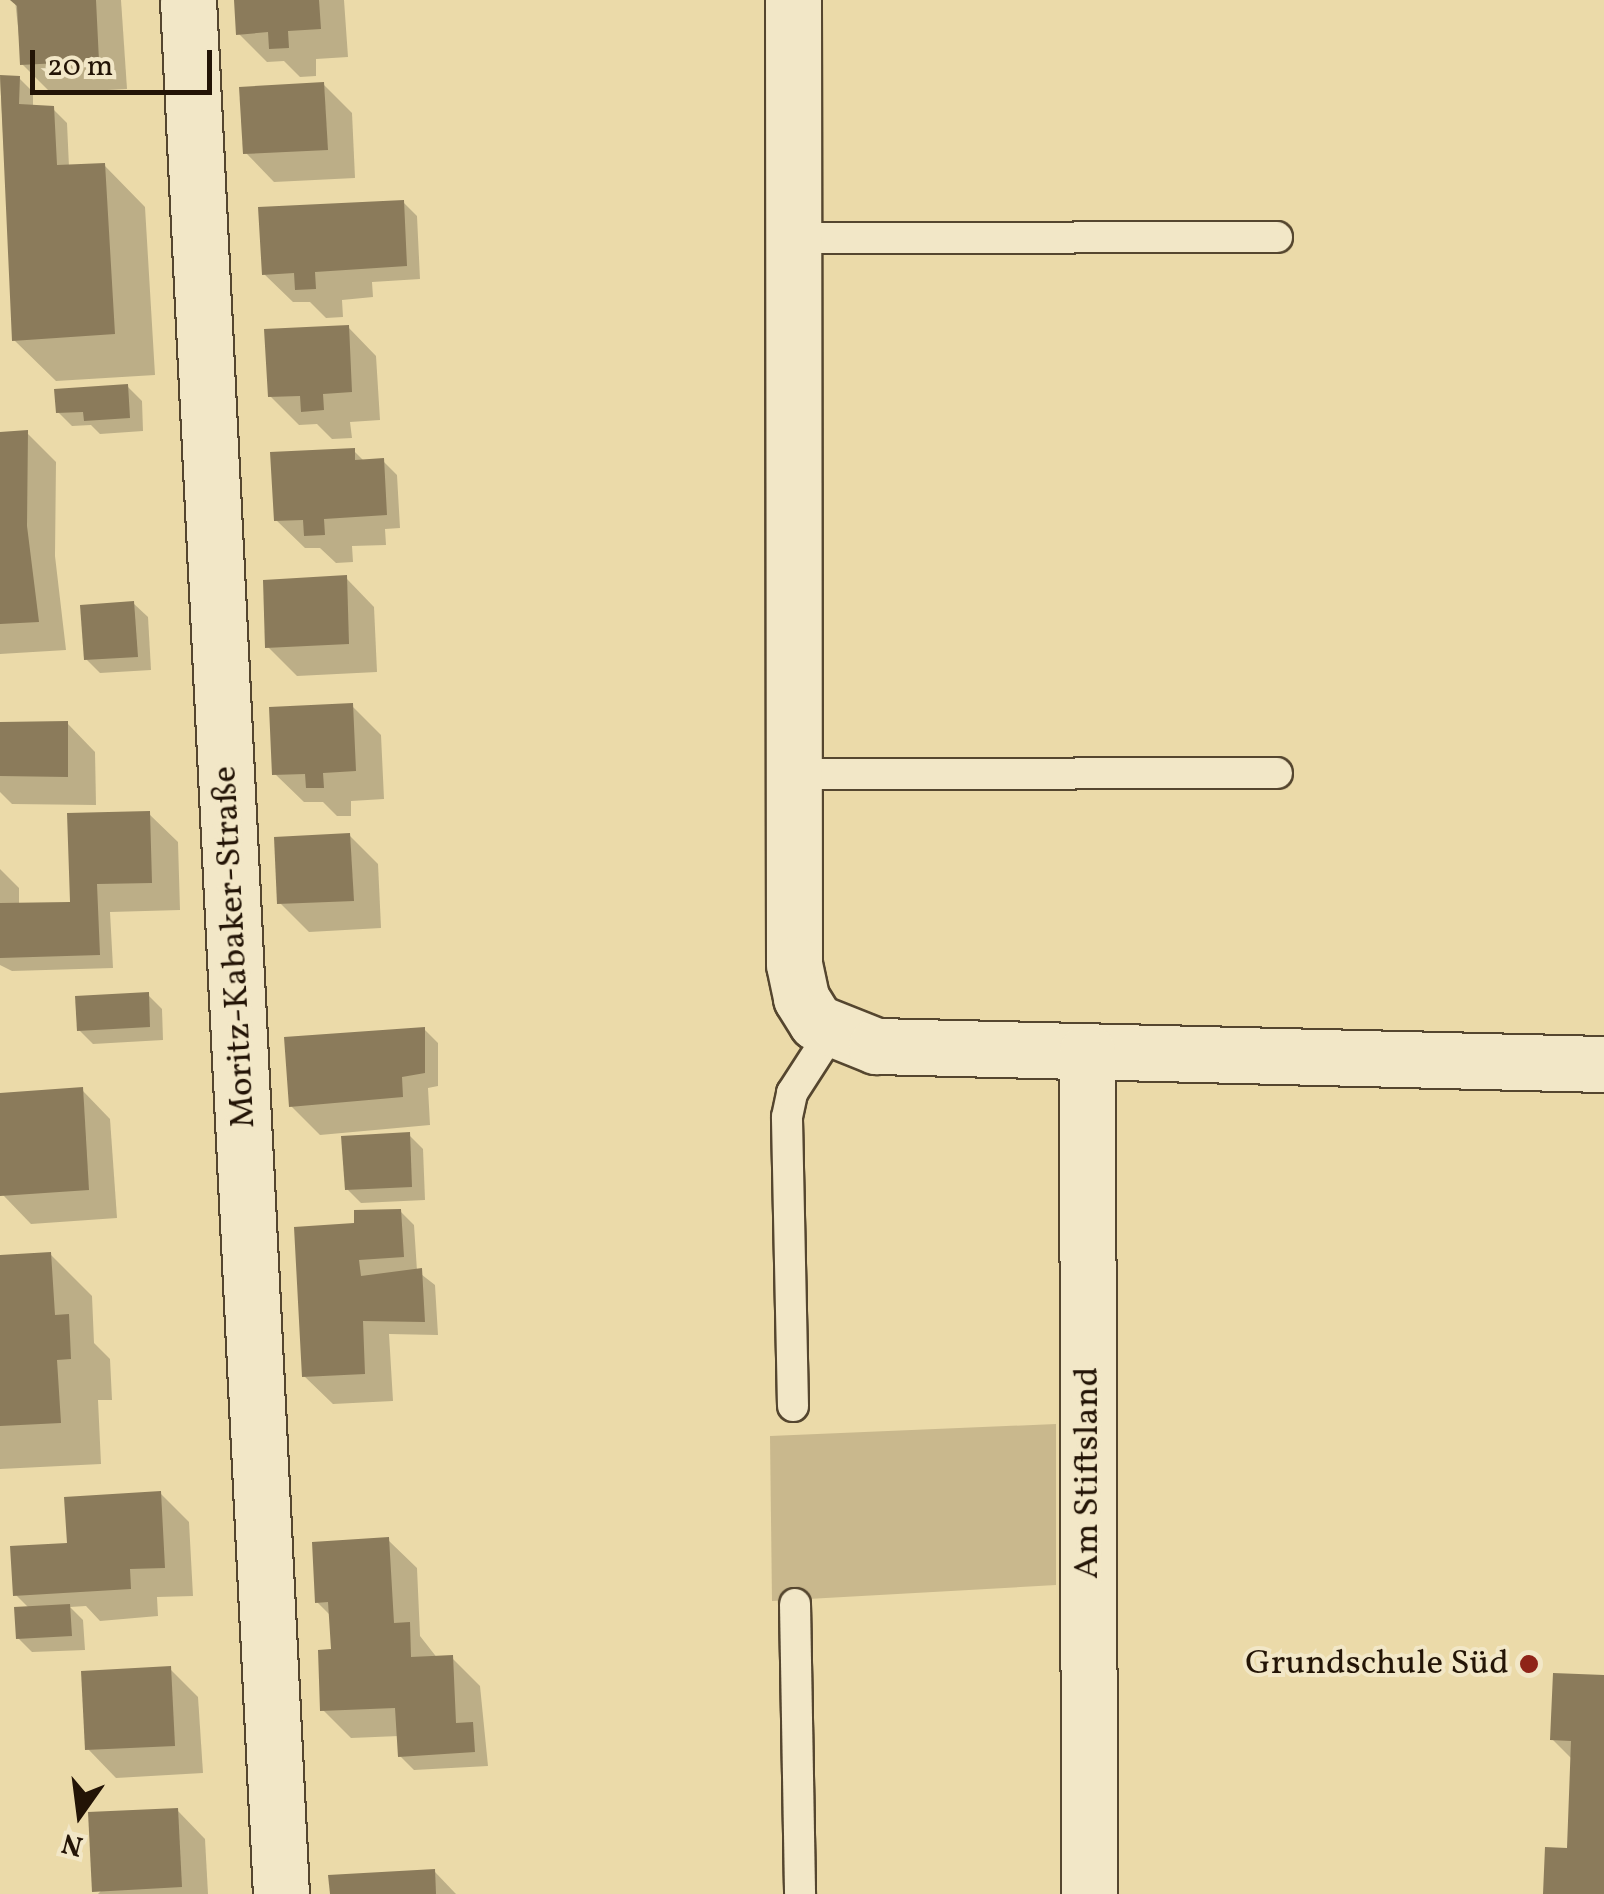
<!DOCTYPE html>
<html>
<head>
<meta charset="utf-8">
<style>
	body { margin:0 }
	#map { position:relative; width:1604px; height:1894px; overflow:hidden; background:#ebdaa9; font-family:Vollkorn,serif }
	div>[style] { position:absolute }
	.green>* { inset:0; background:#c9b88d }
	.shadow>* { inset:0; background:#0003 }
	.building>* { inset:0; background:#8b7b5b }
	.roads { filter:drop-shadow(2px 0 #55462f) drop-shadow(-2px 0 #55462f) drop-shadow(0 2px #55462f) drop-shadow(0 -2px #55462f) }
	.service>* { height:30px; margin:-15px; padding:0 15px; transform-origin:15px; border-radius:15px; background:#f2e7c7 }
	.minor>* { height:55px; margin:-27.5px; padding:0 27.5px; transform-origin:27.5px; border-radius:27.5px; background:#f2e7c7 }
	.dots>* { width:28px; height:28px; translate:-50% -50%; box-sizing:border-box; border:5px solid #f2e7c7; border-radius:50% }
	span { translate:-50% -50%; white-space:nowrap; text-align:center; line-height:1.15; -webkit-text-stroke:8px #f2e7c7; paint-order:stroke }
	.street-label { font-size:35px; color:#231406 }
	.poi-label { font-size:35px; color:#231406 }
	.right { translate:-100% -50%; text-align:right }
	.north { position:absolute; left:30px; top:1764px; width:100px; height:100px; -webkit-text-stroke:8px #f2e7c7; paint-order:stroke; rotate:194deg; font-size:28px; font-weight:700; line-height:40px; text-align:center; color:#231406 }
	.north::after { content:''; display:block; margin:auto; width:35px; height:45px; background:#231406; clip-path:polygon(50% 0,100% 100%,50% 72%,0 100%) }
	.scale { position:absolute; left:30px; top:50px; width:182px; height:45px; box-sizing:border-box; border:5px solid #231406; border-top:0; padding-left:12px; font-size:30px; line-height:35px; white-space:nowrap; color:#231406; -webkit-text-stroke:8px #f2e7c7; paint-order:stroke }
</style>
</head>
<body>
<div id="map">
	<div class="green">
		<i style="clip-path:polygon(1056px 1424px,1056px 1585px,772px 1601px,770px 1436px)"></i>
	</div>
	<div class="shadow">
		<i style="clip-path:polygon(15px 0,121px 0,127px 89px,51px 93px,22px 64px)"></i>
		<i style="clip-path:polygon(236px 0,344px 0,348px 57px,316px 59px,316px 76px,300px 77px,284px 61px,267px 62px,239px 34px)"></i>
		<i style="clip-path:polygon(0 77px,19px 78px,33px 92px,33px 107px,53px 109px,67px 123px,69px 167px,104px 165px,145px 207px,155px 375px,56px 381px,14px 340px)"></i>
		<i style="clip-path:polygon(323px 84px,352px 113px,355px 178px,274px 182px,246px 153px)"></i>
		<i style="clip-path:polygon(403px 202px,417px 216px,420px 279px,372px 282px,373px 297px,342px 300px,343px 317px,326px 318px,310px 302px,293px 302px,264px 274px)"></i>
		<i style="clip-path:polygon(348px 327px,376px 356px,380px 420px,350px 422px,352px 438px,332px 439px,317px 424px,299px 425px,270px 396px)"></i>
		<i style="clip-path:polygon(128px 387px,142px 401px,143px 431px,100px 434px,91px 425px,72px 426px,58px 412px)"></i>
		<i style="clip-path:polygon(27px 433px,56px 462px,55px 556px,66px 650px,0 654px,0 434px)"></i>
		<i style="clip-path:polygon(354px 451px,365px 462px,383px 461px,397px 475px,400px 528px,385px 529px,386px 545px,352px 546px,353px 562px,336px 563px,320px 548px,305px 548px,276px 520px)"></i>
		<i style="clip-path:polygon(346px 578px,374px 607px,377px 672px,297px 676px,268px 647px)"></i>
		<i style="clip-path:polygon(133px 603px,148px 617px,151px 670px,100px 673px,86px 659px)"></i>
		<i style="clip-path:polygon(352px 706px,381px 735px,384px 799px,351px 801px,351px 816px,337px 816px,323px 802px,304px 802px,275px 774px)"></i>
		<i style="clip-path:polygon(67px 723px,95px 752px,96px 805px,12px 804px,0 792px,0 724px)"></i>
		<i style="clip-path:polygon(149px 814px,178px 842px,180px 910px,110px 912px,113px 968px,12px 971px,0 965px,0 869px,19px 888px,19px 905px,72px 904px)"></i>
		<i style="clip-path:polygon(349px 835px,378px 864px,381px 928px,309px 932px,280px 903px)"></i>
		<i style="clip-path:polygon(148px 995px,162px 1009px,163px 1040px,93px 1044px,79px 1030px)"></i>
		<i style="clip-path:polygon(424px 1029px,438px 1043px,438px 1086px,428px 1088px,430px 1125px,320px 1135px,291px 1106px)"></i>
		<i style="clip-path:polygon(82px 1090px,110px 1119px,117px 1218px,31px 1224px,3px 1195px,0 1095px)"></i>
		<i style="clip-path:polygon(409px 1135px,423px 1149px,425px 1200px,361px 1203px,347px 1189px)"></i>
		<i style="clip-path:polygon(400px 1211px,414px 1225px,417px 1271px,435px 1285px,438px 1335px,389px 1334px,393px 1401px,333px 1404px,304px 1376px,358px 1225px)"></i>
		<i style="clip-path:polygon(50px 1254px,92px 1296px,94px 1343px,110px 1359px,112px 1400px,98px 1400px,101px 1464px,0 1469px,0 1257px)"></i>
		<i style="clip-path:polygon(160px 1493px,189px 1522px,193px 1596px,157px 1597px,158px 1616px,100px 1621px,86px 1606px,70px 1607px,83px 1620px,85px 1650px,32px 1652px,18px 1638px,30px 1609px,16px 1595px,69px 1546px)"></i>
		<i style="clip-path:polygon(388px 1540px,417px 1568px,420px 1636px,438px 1659px,452px 1658px,480px 1686px,488px 1766px,414px 1770px,400px 1756px,399px 1736px,351px 1738px,323px 1710px,333px 1651px,331px 1616px,317px 1602px)"></i>
		<i style="clip-path:polygon(170px 1669px,198px 1697px,203px 1773px,116px 1778px,88px 1749px)"></i>
		<i style="clip-path:polygon(1604px 1678px,1604px 1894px,1545px 1894px,1569px 1851px,1573px 1760px,1552px 1739px)"></i>
		<i style="clip-path:polygon(177px 1810px,205px 1839px,208px 1894px,98px 1894px)"></i>
		<i style="clip-path:polygon(434px 1871px,456px 1894px,332px 1894px)"></i>
	</div>
	<div class="building">
		<i style="clip-path:polygon(10px 0,96px 0,99px 61px,20px 65px,17px 6px)"></i>
		<i style="clip-path:polygon(234px 0,319px 0,321px 29px,288px 31px,289px 48px,269px 49px,268px 32px,236px 35px)"></i>
		<i style="clip-path:polygon(0 75px,20px 76px,19px 104px,54px 106px,57px 165px,105px 163px,115px 334px,12px 341px)"></i>
		<i style="clip-path:polygon(324px 82px,328px 150px,243px 154px,239px 87px)"></i>
		<i style="clip-path:polygon(404px 200px,407px 266px,315px 272px,316px 289px,295px 290px,294px 273px,262px 275px,258px 207px)"></i>
		<i style="clip-path:polygon(349px 325px,352px 392px,323px 394px,324px 410px,301px 412px,300px 396px,268px 397px,264px 329px)"></i>
		<i style="clip-path:polygon(128px 384px,130px 418px,84px 421px,83px 412px,56px 413px,54px 389px)"></i>
		<i style="clip-path:polygon(28px 430px,27px 526px,39px 622px,0 624px,0 432px)"></i>
		<i style="clip-path:polygon(355px 448px,355px 460px,384px 458px,387px 515px,324px 519px,325px 535px,304px 536px,303px 520px,274px 521px,270px 452px)"></i>
		<i style="clip-path:polygon(347px 575px,349px 644px,265px 648px,263px 580px)"></i>
		<i style="clip-path:polygon(134px 601px,138px 657px,84px 660px,80px 605px)"></i>
		<i style="clip-path:polygon(353px 703px,356px 771px,323px 773px,324px 788px,306px 788px,305px 774px,272px 775px,269px 707px)"></i>
		<i style="clip-path:polygon(68px 721px,68px 777px,0 776px,0 722px)"></i>
		<i style="clip-path:polygon(150px 811px,152px 883px,97px 884px,100px 955px,0 958px,0 903px,70px 902px,67px 813px)"></i>
		<i style="clip-path:polygon(350px 833px,354px 901px,277px 904px,274px 837px)"></i>
		<i style="clip-path:polygon(149px 992px,150px 1027px,77px 1031px,75px 996px)"></i>
		<i style="clip-path:polygon(425px 1027px,425px 1073px,402px 1077px,403px 1097px,289px 1107px,284px 1037px)"></i>
		<i style="clip-path:polygon(83px 1087px,89px 1190px,0 1196px,0 1093px)"></i>
		<i style="clip-path:polygon(410px 1132px,412px 1187px,345px 1190px,341px 1136px)"></i>
		<i style="clip-path:polygon(401px 1209px,404px 1257px,359px 1260px,361px 1276px,422px 1268px,425px 1322px,363px 1321px,365px 1374px,302px 1377px,294px 1227px,354px 1223px,354px 1210px)"></i>
		<i style="clip-path:polygon(51px 1252px,55px 1315px,69px 1314px,71px 1359px,57px 1360px,61px 1423px,0 1426px,0 1255px)"></i>
		<i style="clip-path:polygon(161px 1491px,165px 1568px,130px 1569px,131px 1589px,13px 1596px,10px 1546px,67px 1543px,64px 1497px)"></i>
		<i style="clip-path:polygon(389px 1537px,394px 1623px,410px 1622px,411px 1657px,453px 1655px,456px 1723px,473px 1722px,475px 1752px,398px 1757px,395px 1708px,320px 1711px,318px 1650px,331px 1649px,328px 1602px,315px 1603px,312px 1542px)"></i>
		<i style="clip-path:polygon(70px 1604px,72px 1636px,16px 1639px,14px 1607px)"></i>
		<i style="clip-path:polygon(171px 1666px,175px 1746px,85px 1750px,81px 1671px)"></i>
		<i style="clip-path:polygon(1553px 1673px,1604px 1675px,1604px 1894px,1543px 1894px,1545px 1847px,1567px 1848px,1571px 1741px,1550px 1740px)"></i>
		<i style="clip-path:polygon(178px 1808px,182px 1887px,92px 1892px,88px 1812px)"></i>
		<i style="clip-path:polygon(435px 1869px,436px 1894px,330px 1894px,328px 1875px)"></i>
	</div>
	<div class="roads">
		<div class="service">
			<i style="left:793px;top:238px;width:484px;rotate:-0.1deg"></i>
			<i style="left:794px;top:774px;width:483px;rotate:-0.1deg"></i>
			<i style="left:793px;top:1406px;width:289px;rotate:-91.2deg"></i>
			<i style="left:787px;top:1117px;width:25px;rotate:-78deg"></i>
			<i style="left:792px;top:1093px;width:74px;rotate:-57.2deg"></i>
			<i style="left:795px;top:1604px;width:290px;rotate:89deg"></i>
		</div>
		<div class="minor">
			<i style="left:188px;top:0;width:1896px;rotate:87.19deg"></i>
			<i style="left:793px;top:0;width:964px;rotate:89.94deg"></i>
			<i style="left:794px;top:964px;width:35px;rotate:78deg"></i>
			<i style="left:801px;top:998px;width:28px;rotate:58deg"></i>
			<i style="left:816px;top:1022px;width:65px;rotate:21.8deg"></i>
			<i style="left:876px;top:1046px;width:728px;rotate:1.42deg"></i>
			<i style="left:1087px;top:1051px;width:843px;rotate:89.86deg"></i>
		</div>
	</div>
	<div class="dots">
		<i style="left:1529px;top:1664px;background:#8f2418"></i>
	</div>
	<div class="street-label">
		<span style="left:235px;top:947px;rotate:-93deg">Moritz-Kabaker-Straße</span>
		<span style="left:1088px;top:1473px;rotate:-90deg">Am Stiftsland</span>
	</div>
	<div class="poi-label">
		<span class="right" style="left:1509px;top:1664px">Grundschule Süd</span>
	</div>
	<div class="north">N</div>
	<div class="scale">20 m</div>
</div>
</body>
</html>
